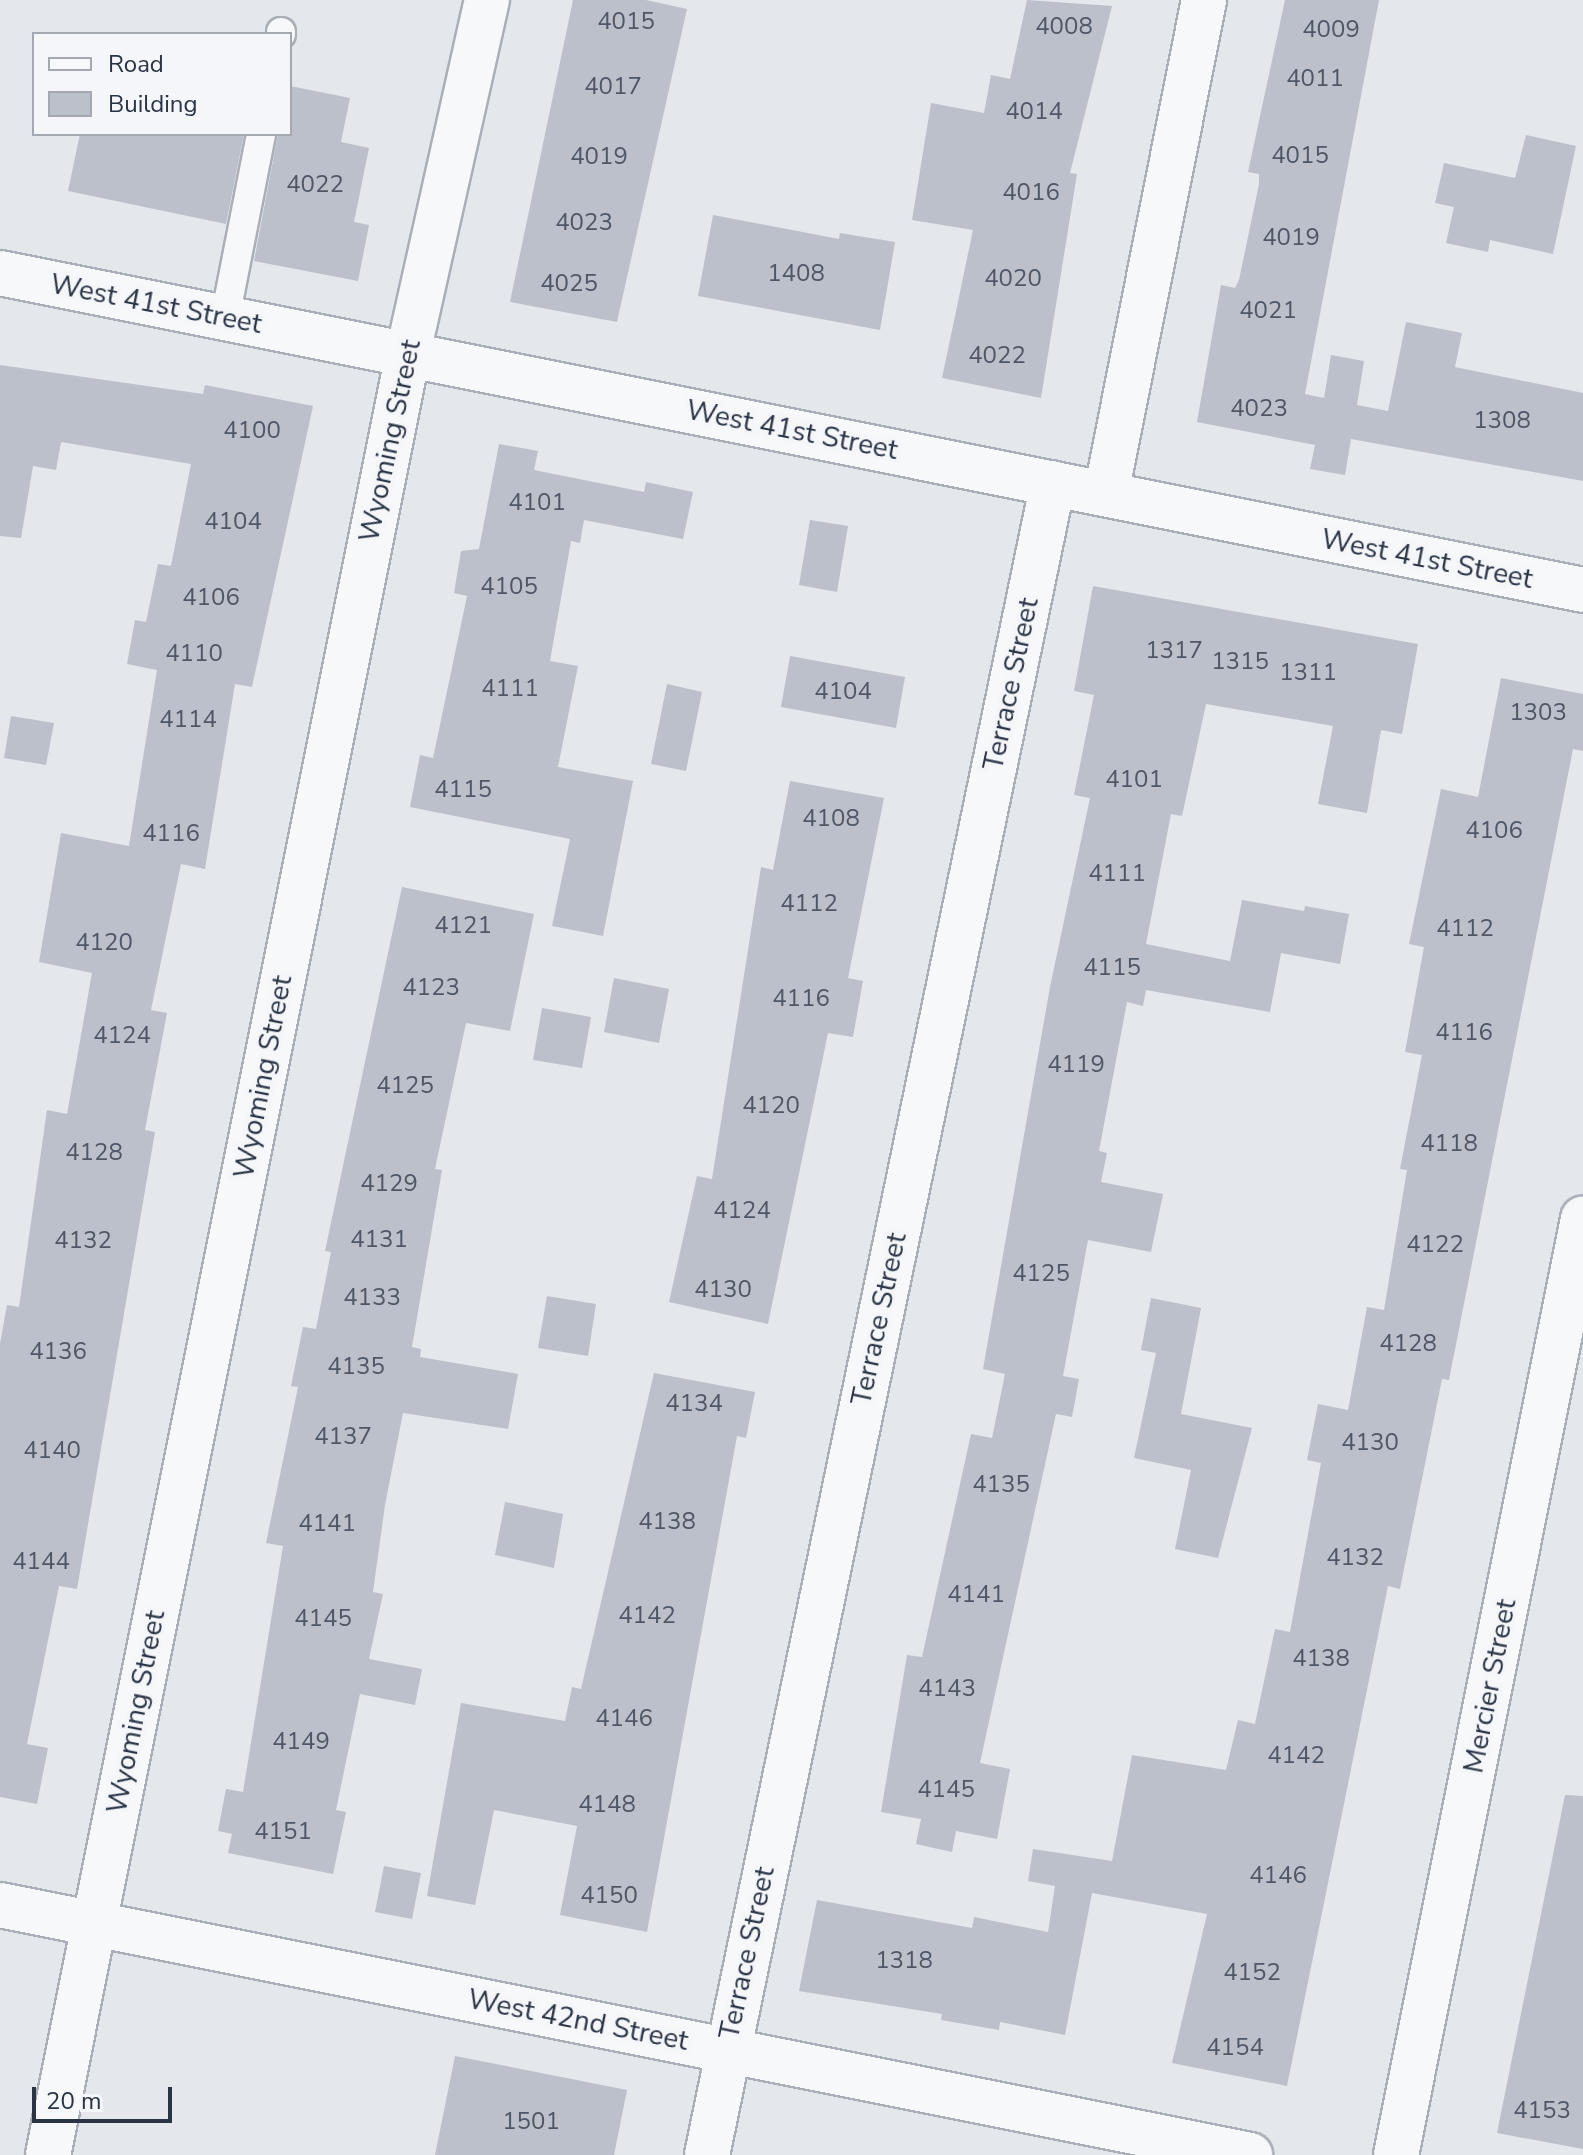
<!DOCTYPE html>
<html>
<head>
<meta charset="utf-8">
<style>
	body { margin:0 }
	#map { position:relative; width:1583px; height:2155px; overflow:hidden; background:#e4e7ec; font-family:"Nunito Sans",sans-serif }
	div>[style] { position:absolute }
	.building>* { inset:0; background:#bbc0ca }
	.roads { filter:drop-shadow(2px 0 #a9aeb7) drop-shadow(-2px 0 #a9aeb7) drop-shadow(0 2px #a9aeb7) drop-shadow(0 -2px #a9aeb7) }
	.service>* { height:28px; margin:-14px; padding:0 14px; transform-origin:14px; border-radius:14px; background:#f7f8fa }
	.minor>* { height:44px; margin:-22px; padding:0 22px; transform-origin:22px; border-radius:22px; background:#f7f8fa }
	span { translate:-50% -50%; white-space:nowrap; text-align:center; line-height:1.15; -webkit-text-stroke:8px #f4f6f9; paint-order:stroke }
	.number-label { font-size:24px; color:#4f5766 }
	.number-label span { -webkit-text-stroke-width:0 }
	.street-label { font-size:28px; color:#2b3445 }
	.legend { position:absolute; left:32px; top:32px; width:260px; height:104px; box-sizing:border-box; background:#f4f6f9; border:2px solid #a4a8b1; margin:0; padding:10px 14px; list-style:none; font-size:24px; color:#2b3445 }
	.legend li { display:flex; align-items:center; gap:16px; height:40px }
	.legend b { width:40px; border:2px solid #a4a8b1 }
	.scale { position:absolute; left:32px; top:2087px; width:140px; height:36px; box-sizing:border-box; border:4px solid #2b3445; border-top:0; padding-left:10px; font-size:24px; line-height:28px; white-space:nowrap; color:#2b3445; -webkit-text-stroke:6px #f4f6f9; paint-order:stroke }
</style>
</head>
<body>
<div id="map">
	<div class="building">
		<i style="clip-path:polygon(573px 0,646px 0,687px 9px,617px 322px,510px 302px)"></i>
		<i style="clip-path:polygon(1027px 0,1112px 6px,1070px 173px,1077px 174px,1041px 398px,942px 378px,973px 230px,912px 220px,931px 103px,984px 113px,991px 75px,1010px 79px)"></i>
		<i style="clip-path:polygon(1285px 0,1379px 0,1305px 394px,1324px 398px,1331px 355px,1364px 361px,1357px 405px,1388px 411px,1406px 322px,1462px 333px,1455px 367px,1583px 393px,1583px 481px,1351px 439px,1345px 475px,1310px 469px,1315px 445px,1197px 422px,1221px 285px,1235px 288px,1239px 280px,1259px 184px,1259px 174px,1248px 172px)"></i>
		<i style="clip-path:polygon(290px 86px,350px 98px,341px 142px,369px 148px,354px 222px,369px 225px,358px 281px,254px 261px,278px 134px,290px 134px)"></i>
		<i style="clip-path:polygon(80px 134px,244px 134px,226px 224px,68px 191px)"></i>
		<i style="clip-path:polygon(1526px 135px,1576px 146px,1553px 254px,1490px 240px,1488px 252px,1446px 243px,1454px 207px,1435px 203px,1444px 163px,1515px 178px)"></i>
		<i style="clip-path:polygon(713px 215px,839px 239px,840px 233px,895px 242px,880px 330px,698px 296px)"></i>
		<i style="clip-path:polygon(0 365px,203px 394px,205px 385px,313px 406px,252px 687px,235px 684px,205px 869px,181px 864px,151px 1010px,167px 1013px,145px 1130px,155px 1132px,77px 1589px,59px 1586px,27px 1744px,48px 1748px,37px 1804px,0 1797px,0 1344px,7px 1305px,19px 1307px,47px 1110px,67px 1114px,92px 973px,39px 962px,61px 833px,129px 846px,157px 670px,127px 664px,135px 620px,146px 622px,158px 564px,171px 566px,191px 464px,61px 442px,56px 470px,33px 466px,21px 538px,0 536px)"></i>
		<i style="clip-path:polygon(499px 444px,538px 451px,534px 470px,644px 492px,646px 482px,693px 492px,683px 539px,584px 520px,580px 543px,571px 541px,550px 661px,578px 666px,558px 767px,633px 781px,603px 936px,552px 926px,570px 839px,410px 807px,420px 755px,433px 758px,467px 596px,454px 593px,461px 551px,479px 549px)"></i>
		<i style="clip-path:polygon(810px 520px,848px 526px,837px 592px,799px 585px)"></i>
		<i style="clip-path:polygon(1093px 586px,1418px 644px,1402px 734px,1381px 730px,1367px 813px,1318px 804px,1333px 726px,1206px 704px,1182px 816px,1171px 814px,1146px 944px,1230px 961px,1242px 900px,1304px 911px,1305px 906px,1349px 914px,1340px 964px,1281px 953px,1270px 1012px,1146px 990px,1143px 1006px,1127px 1002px,1099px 1151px,1107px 1153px,1101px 1182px,1163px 1194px,1151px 1252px,1088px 1240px,1063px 1376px,1079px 1379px,1072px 1417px,1056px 1414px,980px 1763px,1010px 1769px,997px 1839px,956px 1831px,952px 1852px,916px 1844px,921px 1819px,881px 1812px,907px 1655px,922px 1657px,971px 1434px,992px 1438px,1005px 1374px,983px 1369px,1050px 987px,1090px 798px,1074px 795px,1094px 695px,1074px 691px)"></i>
		<i style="clip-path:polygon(790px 656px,905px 677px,896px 728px,781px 707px)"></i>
		<i style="clip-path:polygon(1501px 678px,1583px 694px,1583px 751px,1573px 749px,1449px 1380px,1442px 1379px,1400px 1589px,1388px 1586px,1287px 2086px,1172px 2063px,1207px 1914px,1092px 1893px,1065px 2035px,1000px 2022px,999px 2030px,941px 2020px,942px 2014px,799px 1991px,817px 1900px,972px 1928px,974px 1917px,1048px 1932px,1055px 1886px,1028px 1881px,1033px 1849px,1112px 1861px,1132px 1755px,1226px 1770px,1238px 1720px,1255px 1724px,1275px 1629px,1290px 1632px,1321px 1463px,1307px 1460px,1318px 1404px,1348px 1410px,1367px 1307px,1384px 1310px,1407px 1170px,1400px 1169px,1422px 1055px,1405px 1052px,1424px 947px,1409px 944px,1441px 789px,1478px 797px)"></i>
		<i style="clip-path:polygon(667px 684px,702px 692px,686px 771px,651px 764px)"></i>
		<i style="clip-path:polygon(11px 716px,54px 723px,46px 765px,4px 758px)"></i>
		<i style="clip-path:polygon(790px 781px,884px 798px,848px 978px,863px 981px,853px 1037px,828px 1033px,768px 1324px,669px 1302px,697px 1176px,712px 1179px,761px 867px,773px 870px)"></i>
		<i style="clip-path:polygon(402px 887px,534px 914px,510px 1031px,466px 1023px,435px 1169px,442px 1170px,412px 1347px,421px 1349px,420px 1357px,518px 1374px,508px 1429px,403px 1413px,385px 1505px,373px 1592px,383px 1594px,369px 1659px,422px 1669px,415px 1705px,360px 1694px,336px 1810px,346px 1812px,333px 1874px,228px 1853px,232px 1834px,218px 1831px,226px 1789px,243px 1792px,283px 1546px,266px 1543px,298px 1387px,291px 1386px,303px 1327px,316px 1329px,331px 1252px,325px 1251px)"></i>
		<i style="clip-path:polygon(614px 978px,669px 989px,659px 1043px,604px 1032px)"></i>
		<i style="clip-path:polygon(542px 1008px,591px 1017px,582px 1068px,533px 1060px)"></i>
		<i style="clip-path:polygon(547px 1296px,596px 1304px,588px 1356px,538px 1348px)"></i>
		<i style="clip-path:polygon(1151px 1298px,1201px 1308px,1181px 1414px,1252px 1428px,1218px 1558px,1175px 1549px,1191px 1470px,1134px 1458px,1156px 1353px,1141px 1350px)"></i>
		<i style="clip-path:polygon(654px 1373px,755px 1392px,746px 1438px,737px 1436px,647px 1932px,560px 1915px,577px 1826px,494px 1810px,475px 1905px,427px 1896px,461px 1703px,565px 1721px,572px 1687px,581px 1689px)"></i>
		<i style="clip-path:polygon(505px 1502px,563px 1514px,554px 1568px,495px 1555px)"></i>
		<i style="clip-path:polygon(1565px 1795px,1583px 1796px,1583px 2149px,1497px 2133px)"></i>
		<i style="clip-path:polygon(384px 1866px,421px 1873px,412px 1919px,375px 1912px)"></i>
		<i style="clip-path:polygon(455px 2056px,627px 2090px,614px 2155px,435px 2155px)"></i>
	</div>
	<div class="roads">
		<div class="service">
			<i style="left:281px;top:34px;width:2px;rotate:-90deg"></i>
			<i style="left:225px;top:318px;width:187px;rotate:-78.9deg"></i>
		</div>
		<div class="minor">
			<i style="left:0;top:273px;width:1614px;rotate:11.32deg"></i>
			<i style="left:1106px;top:494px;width:504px;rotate:-78.78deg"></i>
			<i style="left:0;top:1905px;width:1275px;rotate:11.31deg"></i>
			<i style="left:48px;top:2155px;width:1838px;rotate:-78.7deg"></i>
			<i style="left:408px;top:353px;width:362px;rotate:-77.4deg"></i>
			<i style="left:707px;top:2155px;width:1707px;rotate:-78.31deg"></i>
			<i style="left:1396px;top:2155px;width:955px;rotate:-78.71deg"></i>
		</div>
	</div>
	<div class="number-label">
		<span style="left:626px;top:22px">4015</span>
		<span style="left:1064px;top:27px">4008</span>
		<span style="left:1331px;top:30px">4009</span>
		<span style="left:1315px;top:79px">4011</span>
		<span style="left:613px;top:87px">4017</span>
		<span style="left:1034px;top:112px">4014</span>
		<span style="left:1300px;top:156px">4015</span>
		<span style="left:599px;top:157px">4019</span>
		<span style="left:315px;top:185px">4022</span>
		<span style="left:1031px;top:193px">4016</span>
		<span style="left:584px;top:223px">4023</span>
		<span style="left:1291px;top:238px">4019</span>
		<span style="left:796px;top:274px">1408</span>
		<span style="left:1013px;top:279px">4020</span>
		<span style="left:569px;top:284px">4025</span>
		<span style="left:1268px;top:311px">4021</span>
		<span style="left:997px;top:356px">4022</span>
		<span style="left:1259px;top:409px">4023</span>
		<span style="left:1502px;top:421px">1308</span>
		<span style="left:252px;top:431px">4100</span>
		<span style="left:537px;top:503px">4101</span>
		<span style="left:233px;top:522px">4104</span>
		<span style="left:509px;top:587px">4105</span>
		<span style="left:211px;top:598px">4106</span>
		<span style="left:1174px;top:651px">1317</span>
		<span style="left:194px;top:654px">4110</span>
		<span style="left:1240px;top:662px">1315</span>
		<span style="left:1308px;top:673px">1311</span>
		<span style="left:510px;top:689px">4111</span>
		<span style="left:843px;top:692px">4104</span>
		<span style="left:1538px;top:713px">1303</span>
		<span style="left:188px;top:720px">4114</span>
		<span style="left:1134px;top:780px">4101</span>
		<span style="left:463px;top:790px">4115</span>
		<span style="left:831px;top:819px">4108</span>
		<span style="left:1494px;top:831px">4106</span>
		<span style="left:171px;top:834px">4116</span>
		<span style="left:1117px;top:874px">4111</span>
		<span style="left:809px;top:904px">4112</span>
		<span style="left:463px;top:926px">4121</span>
		<span style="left:1465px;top:929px">4112</span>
		<span style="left:104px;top:943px">4120</span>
		<span style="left:1112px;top:968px">4115</span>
		<span style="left:431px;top:988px">4123</span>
		<span style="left:801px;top:999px">4116</span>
		<span style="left:1464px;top:1033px">4116</span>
		<span style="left:122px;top:1036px">4124</span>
		<span style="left:1076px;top:1065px">4119</span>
		<span style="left:405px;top:1086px">4125</span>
		<span style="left:771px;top:1106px">4120</span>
		<span style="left:1449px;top:1144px">4118</span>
		<span style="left:94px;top:1153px">4128</span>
		<span style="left:389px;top:1184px">4129</span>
		<span style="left:742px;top:1211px">4124</span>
		<span style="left:379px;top:1240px">4131</span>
		<span style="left:83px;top:1241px">4132</span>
		<span style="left:1435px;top:1245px">4122</span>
		<span style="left:1041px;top:1274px">4125</span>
		<span style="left:723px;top:1290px">4130</span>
		<span style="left:372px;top:1298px">4133</span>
		<span style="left:1408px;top:1344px">4128</span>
		<span style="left:58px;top:1352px">4136</span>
		<span style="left:356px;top:1367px">4135</span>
		<span style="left:694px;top:1404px">4134</span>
		<span style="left:343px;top:1437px">4137</span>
		<span style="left:1370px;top:1443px">4130</span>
		<span style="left:52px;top:1451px">4140</span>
		<span style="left:1001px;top:1485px">4135</span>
		<span style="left:667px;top:1522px">4138</span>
		<span style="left:327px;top:1524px">4141</span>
		<span style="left:1355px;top:1558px">4132</span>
		<span style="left:41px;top:1562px">4144</span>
		<span style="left:976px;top:1595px">4141</span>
		<span style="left:647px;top:1616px">4142</span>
		<span style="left:323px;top:1619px">4145</span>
		<span style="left:1321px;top:1659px">4138</span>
		<span style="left:947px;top:1689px">4143</span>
		<span style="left:624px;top:1719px">4146</span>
		<span style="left:301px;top:1742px">4149</span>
		<span style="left:1296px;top:1756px">4142</span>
		<span style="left:946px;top:1790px">4145</span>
		<span style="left:607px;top:1805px">4148</span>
		<span style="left:283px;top:1832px">4151</span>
		<span style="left:1278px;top:1876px">4146</span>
		<span style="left:609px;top:1896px">4150</span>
		<span style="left:904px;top:1961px">1318</span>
		<span style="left:1252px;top:1973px">4152</span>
		<span style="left:1235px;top:2048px">4154</span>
		<span style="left:1542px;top:2111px">4153</span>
		<span style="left:531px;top:2122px">1501</span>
	</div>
	<div class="street-label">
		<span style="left:156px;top:304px;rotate:11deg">West 41st Street</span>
		<span style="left:792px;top:430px;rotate:11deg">West 41st Street</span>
		<span style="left:390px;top:441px;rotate:-78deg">Wyoming Street</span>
		<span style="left:1427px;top:559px;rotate:11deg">West 41st Street</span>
		<span style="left:1011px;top:684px;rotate:-78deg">Terrace Street</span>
		<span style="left:263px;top:1077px;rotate:-79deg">Wyoming Street</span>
		<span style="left:879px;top:1319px;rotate:-78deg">Terrace Street</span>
		<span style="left:1490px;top:1686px;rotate:-79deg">Mercier Street</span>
		<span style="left:136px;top:1712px;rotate:-79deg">Wyoming Street</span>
		<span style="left:747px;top:1953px;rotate:-78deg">Terrace Street</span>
		<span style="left:578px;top:2020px;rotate:11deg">West 42nd Street</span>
	</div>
	<ul class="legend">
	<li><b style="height:10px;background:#f7f8fa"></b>Road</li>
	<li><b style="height:22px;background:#bbc0ca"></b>Building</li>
	</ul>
	<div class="scale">20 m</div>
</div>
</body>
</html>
